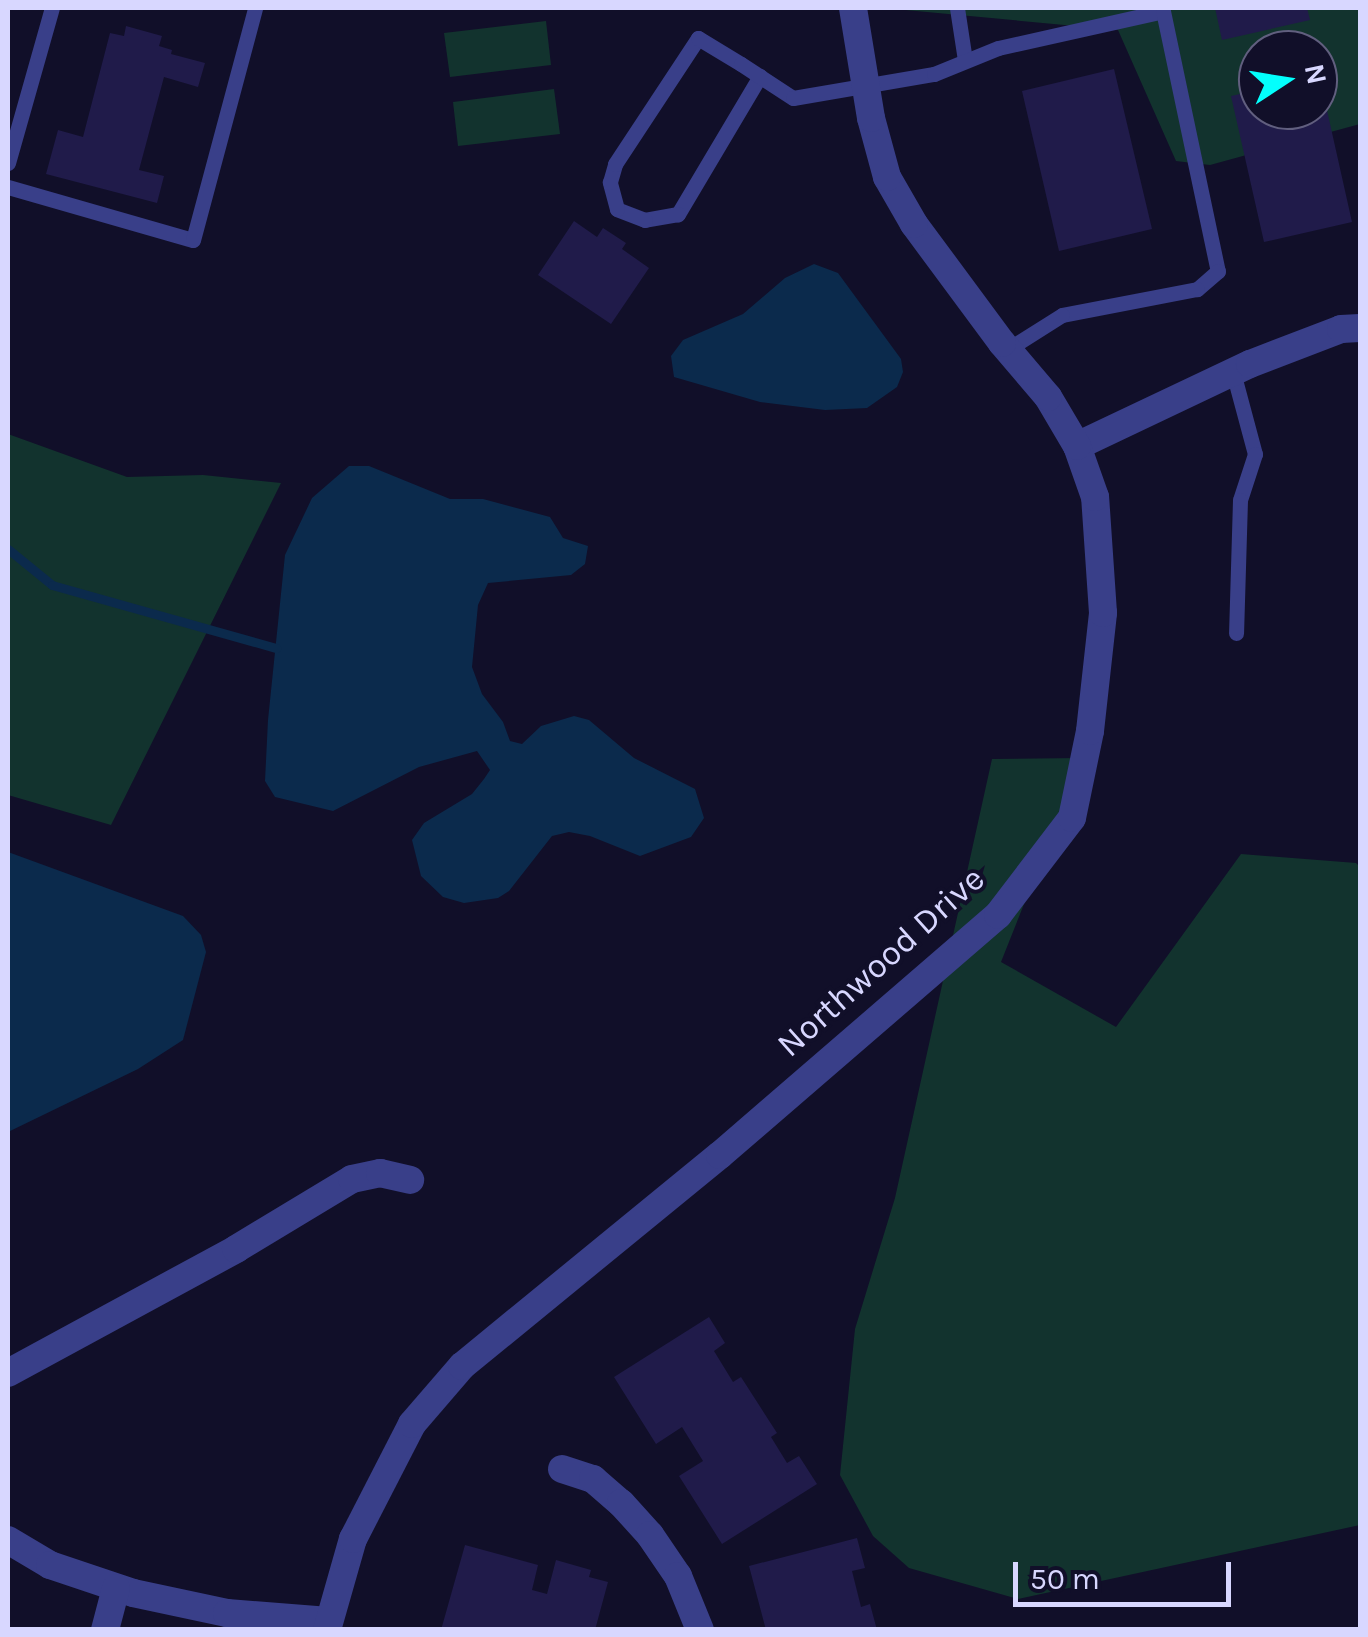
<!DOCTYPE html>
<html>
<head>
<meta charset="utf-8">
<style>
	body { margin:0 }
	#map { position:relative; width:1368px; height:1637px; overflow:hidden; background:#110f29; font-family:Karla,sans-serif }
	div>[style] { position:absolute }
	.green>* { inset:0; background:#12332e }
	.water>* { inset:0; background:#0b2a4c }
	.stream>* { height:9px; margin:-4.5px; padding:0 4.5px; transform-origin:4.5px; border-radius:4.5px; background:#0b2a4c }
	.building>* { inset:0; background:#201b4a }
	.service>* { height:15px; margin:-7.5px; padding:0 7.5px; transform-origin:7.5px; border-radius:7.5px; background:#393f89 }
	.minor>* { height:28px; margin:-14px; padding:0 14px; transform-origin:14px; border-radius:14px; background:#393f89 }
	span { translate:-50% -50%; white-space:nowrap; text-align:center; line-height:1.15; -webkit-text-stroke:8px #110f29; paint-order:stroke }
	.street-label { font-size:35px; color:#d8d7ff }
	.frame { position:absolute; inset:0; border:10px solid #d8d7ff; pointer-events:none }
	.north { position:absolute; left:1238px; top:30px; width:100px; height:100px; box-sizing:border-box; background:#110f29; border:2px solid #615f7f; border-radius:50%; rotate:78deg; font-size:28px; font-weight:700; line-height:40px; text-align:center; color:#d8d7ff }
	.north::after { content:''; display:block; margin:auto; width:35px; height:45px; background:#03fffd; clip-path:polygon(50% 0,100% 100%,50% 72%,0 100%) }
	.scale { position:absolute; left:1013px; top:1562px; width:218px; height:45px; box-sizing:border-box; border:5px solid #d8d7ff; border-top:0; padding-left:12px; font-size:30px; line-height:35px; white-space:nowrap; color:#d8d7ff; -webkit-text-stroke:8px #110f29; paint-order:stroke }
</style>
</head>
<body>
<div id="map">
	<div class="green">
		<i style="clip-path:polygon(evenodd,884px 8px,1360px 8px,1360px 124px,1210px 165px,1176px 161px,1118px 30px,884px 8px,1258px 50px,1318px 50px,1318px 110px,1258px 110px,1258px 50px)"></i>
		<i style="clip-path:polygon(546px 21px,551px 65px,450px 77px,444px 33px)"></i>
		<i style="clip-path:polygon(554px 89px,560px 134px,458px 146px,453px 102px)"></i>
		<i style="clip-path:polygon(8px 434px,127px 477px,203px 475px,281px 483px,111px 825px,8px 795px)"></i>
		<i style="clip-path:polygon(1082px 758px,1001px 962px,1116px 1027px,1241px 854px,1356px 863px,1360px 867px,1360px 1525px,1018px 1599px,909px 1568px,873px 1536px,840px 1475px,855px 1329px,895px 1198px,992px 759px)"></i>
	</div>
	<div class="water">
		<i style="clip-path:polygon(814px 264px,838px 273px,901px 359px,903px 372px,897px 387px,867px 408px,825px 410px,760px 402px,674px 377px,671px 356px,683px 340px,743px 314px,785px 278px)"></i>
		<i style="clip-path:polygon(349px 466px,369px 466px,450px 499px,483px 499px,550px 517px,563px 538px,588px 546px,585px 564px,571px 575px,488px 583px,478px 605px,472px 667px,482px 694px,503px 722px,510px 741px,522px 744px,541px 726px,574px 716px,589px 720px,634px 758px,695px 789px,704px 818px,691px 837px,640px 856px,590px 836px,569px 832px,552px 836px,509px 891px,498px 898px,464px 903px,443px 897px,421px 876px,412px 840px,424px 823px,472px 794px,484px 779px,490px 770px,477px 751px,419px 767px,333px 811px,275px 797px,265px 781px,268px 720px,285px 555px,312px 498px)"></i>
		<i style="clip-path:polygon(8px 852px,183px 916px,201px 935px,206px 952px,183px 1040px,138px 1069px,8px 1132px)"></i>
	</div>
	<div class="stream">
		<i style="left:8px;top:549px;width:57px;rotate:39.3deg"></i>
		<i style="left:52px;top:585px;width:233px;rotate:15.7deg"></i>
	</div>
	<div class="building">
		<i style="clip-path:polygon(1215px 8px,1307px 8px,1310px 20px,1222px 40px)"></i>
		<i style="clip-path:polygon(126px 26px,162px 36px,159px 46px,172px 50px,171px 54px,205px 63px,198px 87px,164px 77px,139px 170px,164px 176px,157px 203px,46px 174px,58px 130px,83px 137px,110px 33px,124px 36px)"></i>
		<i style="clip-path:polygon(1114px 69px,1152px 229px,1059px 251px,1022px 91px)"></i>
		<i style="clip-path:polygon(1320px 79px,1352px 222px,1264px 242px,1231px 96px,1258px 90px,1258px 110px,1318px 110px)"></i>
		<i style="clip-path:polygon(574px 221px,597px 237px,603px 228px,626px 243px,622px 249px,649px 268px,611px 324px,538px 275px)"></i>
		<i style="clip-path:polygon(709px 1317px,725px 1343px,714px 1351px,733px 1382px,741px 1377px,777px 1433px,771px 1437px,787px 1463px,799px 1456px,817px 1484px,722px 1544px,679px 1476px,703px 1461px,682px 1427px,656px 1444px,614px 1377px)"></i>
		<i style="clip-path:polygon(857px 1538px,865px 1568px,852px 1571px,861px 1607px,870px 1604px,877px 1630px,766px 1630px,749px 1566px)"></i>
		<i style="clip-path:polygon(465px 1545px,538px 1565px,532px 1590px,547px 1594px,556px 1560px,591px 1570px,589px 1577px,608px 1582px,595px 1630px,441px 1630px)"></i>
	</div>
	<div class="service">
		<i style="left:957px;top:8px;width:53px;rotate:81.3deg"></i>
		<i style="left:760px;top:76px;width:161px;rotate:120.7deg"></i>
		<i style="left:678px;top:214px;width:34px;rotate:170deg"></i>
		<i style="left:645px;top:220px;width:30px;rotate:-159deg"></i>
		<i style="left:617px;top:209px;width:28px;rotate:-105deg"></i>
		<i style="left:610px;top:182px;width:19px;rotate:-74deg"></i>
		<i style="left:615px;top:164px;width:151px;rotate:-56.6deg"></i>
		<i style="left:698px;top:38px;width:50px;rotate:31.2deg"></i>
		<i style="left:741px;top:64px;width:62px;rotate:33.2deg"></i>
		<i style="left:793px;top:98px;width:143px;rotate:-9.7deg"></i>
		<i style="left:934px;top:74px;width:69px;rotate:-22.1deg"></i>
		<i style="left:998px;top:48px;width:169px;rotate:-12.6deg"></i>
		<i style="left:1163px;top:11px;width:266px;rotate:78.1deg"></i>
		<i style="left:1218px;top:271px;width:28px;rotate:139deg"></i>
		<i style="left:1197px;top:289px;width:137px;rotate:169.1deg"></i>
		<i style="left:1062px;top:315px;width:64px;rotate:147.8deg"></i>
		<i style="left:8px;top:163px;width:161px;rotate:-74.2deg"></i>
		<i style="left:8px;top:187px;width:192px;rotate:16deg"></i>
		<i style="left:193px;top:240px;width:240px;rotate:-75deg"></i>
		<i style="left:1233px;top:372px;width:85px;rotate:75deg"></i>
		<i style="left:1255px;top:454px;width:48px;rotate:108.1deg"></i>
		<i style="left:1240px;top:500px;width:133px;rotate:91.7deg"></i>
	</div>
	<div class="minor">
		<i style="left:1077px;top:446px;width:191px;rotate:-25.4deg"></i>
		<i style="left:1250px;top:364px;width:97px;rotate:-21deg"></i>
		<i style="left:1341px;top:329px;width:19px;rotate:-3deg"></i>
		<i style="left:8px;top:1373px;width:260px;rotate:-28.5deg"></i>
		<i style="left:236px;top:1249px;width:135px;rotate:-31.1deg"></i>
		<i style="left:352px;top:1179px;width:29px;rotate:-12deg"></i>
		<i style="left:380px;top:1173px;width:31px;rotate:13deg"></i>
		<i style="left:562px;top:1469px;width:33px;rotate:18deg"></i>
		<i style="left:593px;top:1479px;width:37px;rotate:41deg"></i>
		<i style="left:621px;top:1503px;width:43px;rotate:47.8deg"></i>
		<i style="left:650px;top:1535px;width:50px;rotate:55.7deg"></i>
		<i style="left:678px;top:1576px;width:58px;rotate:67.8deg"></i>
		<i style="left:8px;top:1540px;width:49px;rotate:30.8deg"></i>
		<i style="left:50px;top:1565px;width:88px;rotate:18.6deg"></i>
		<i style="left:133px;top:1593px;width:96px;rotate:12deg"></i>
		<i style="left:227px;top:1613px;width:102px;rotate:4.5deg"></i>
		<i style="left:105px;top:1630px;width:43px;rotate:-75.3deg"></i>
		<i style="left:327px;top:1630px;width:95px;rotate:-74.1deg"></i>
		<i style="left:353px;top:1539px;width:129px;rotate:-62.8deg"></i>
		<i style="left:412px;top:1424px;width:77px;rotate:-49.2deg"></i>
		<i style="left:462px;top:1366px;width:333px;rotate:-39.3deg"></i>
		<i style="left:720px;top:1155px;width:367px;rotate:-40.8deg"></i>
		<i style="left:998px;top:915px;width:122px;rotate:-52.7deg"></i>
		<i style="left:1072px;top:818px;width:89px;rotate:-78.3deg"></i>
		<i style="left:1090px;top:731px;width:119px;rotate:-83.7deg"></i>
		<i style="left:1103px;top:613px;width:116px;rotate:-93.9deg"></i>
		<i style="left:1095px;top:497px;width:54px;rotate:-109.4deg"></i>
		<i style="left:1077px;top:446px;width:57px;rotate:-120.6deg"></i>
		<i style="left:1048px;top:397px;width:71px;rotate:-130.4deg"></i>
		<i style="left:1002px;top:343px;width:148px;rotate:-126.5deg"></i>
		<i style="left:914px;top:224px;width:54px;rotate:-119.9deg"></i>
		<i style="left:887px;top:177px;width:61px;rotate:-105.2deg"></i>
		<i style="left:871px;top:118px;width:111px;rotate:-99.3deg"></i>
	</div>
	<div class="street-label">
		<span style="left:881px;top:962px;rotate:-42deg">Northwood Drive</span>
	</div>
	<div class="frame"></div>
	<div class="north">N</div>
	<div class="scale">50 m</div>
</div>
</body>
</html>
